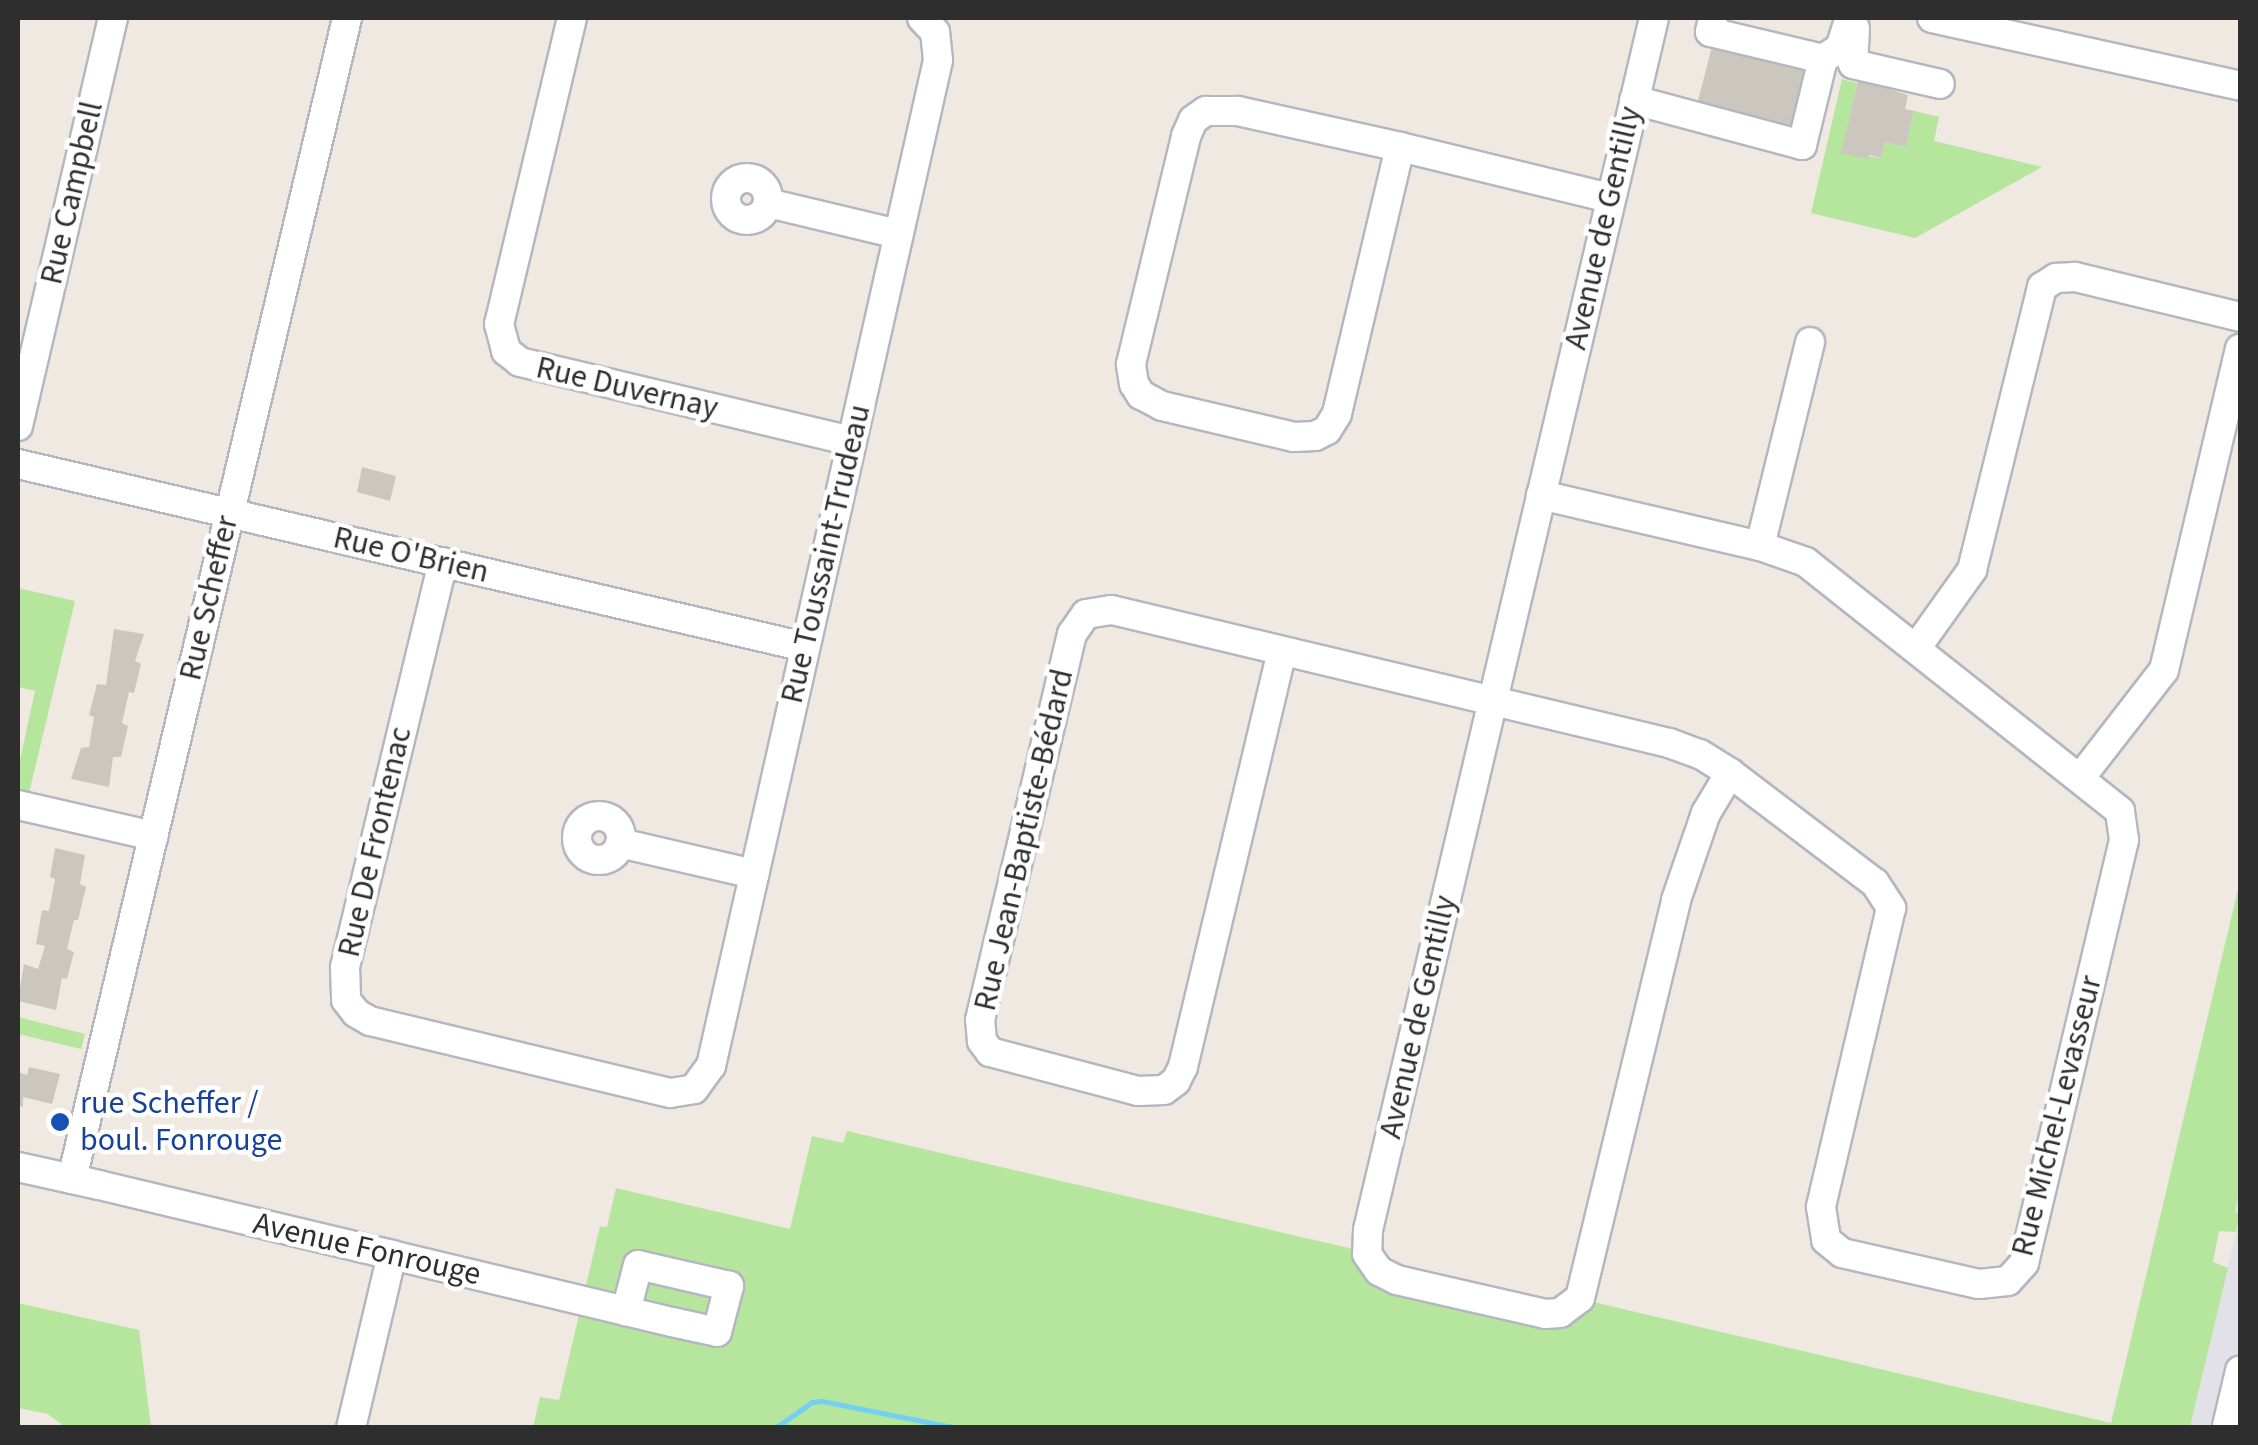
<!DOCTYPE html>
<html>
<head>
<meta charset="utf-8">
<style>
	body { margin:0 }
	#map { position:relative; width:2258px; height:1445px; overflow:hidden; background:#efe9e1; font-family:"Source Sans 3",sans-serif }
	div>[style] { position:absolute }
	.industrial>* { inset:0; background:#e3e1e8 }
	.green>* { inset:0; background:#b6e59e }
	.stream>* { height:5px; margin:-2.5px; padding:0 2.5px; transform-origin:2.5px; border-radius:2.5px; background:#75cff0 }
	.building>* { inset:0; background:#cbc7bf }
	.roads { filter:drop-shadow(2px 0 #b4b7c1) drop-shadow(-2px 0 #b4b7c1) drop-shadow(0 2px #b4b7c1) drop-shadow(0 -2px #b4b7c1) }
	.minor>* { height:28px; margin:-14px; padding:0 14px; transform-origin:14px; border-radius:14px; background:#fff }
	.minor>.ring { margin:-14px; padding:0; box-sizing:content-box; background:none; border:28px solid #fff; border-radius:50% }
	.dots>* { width:28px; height:28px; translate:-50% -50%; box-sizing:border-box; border:5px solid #fff; border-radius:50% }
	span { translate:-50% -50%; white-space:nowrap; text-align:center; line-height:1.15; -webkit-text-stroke:9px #fff; paint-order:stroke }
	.street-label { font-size:32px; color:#2e2e2e }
	.transit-label { font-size:32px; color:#164399 }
	.left { translate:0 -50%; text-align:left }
	.frame { position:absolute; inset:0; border:20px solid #2e2e2e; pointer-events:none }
</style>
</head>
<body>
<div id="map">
	<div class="industrial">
		<i style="clip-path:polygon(2240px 1187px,2240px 1427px,2190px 1428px,2240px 1215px,2234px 1213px)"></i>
	</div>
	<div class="green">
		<i style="clip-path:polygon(1842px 79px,1857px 83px,1842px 153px,1881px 158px,1885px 142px,1906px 147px,1914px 111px,1939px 117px,1934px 141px,2042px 167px,1915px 238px,1811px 213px)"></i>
		<i style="clip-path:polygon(18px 588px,75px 601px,29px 793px,18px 790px,18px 769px,35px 691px,18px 687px)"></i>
		<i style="clip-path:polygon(2240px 881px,2240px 1187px,2235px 1212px,2240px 1214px,2236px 1232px,2219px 1231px,2213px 1262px,2228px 1268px,2190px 1427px,533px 1428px,540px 1397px,559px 1400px,600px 1226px,607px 1227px,616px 1188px,790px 1229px,812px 1136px,843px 1143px,847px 1131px,1353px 1249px,1362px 1272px,1374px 1282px,1554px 1327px,1570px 1323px,1593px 1302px,2111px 1423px)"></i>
		<i style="clip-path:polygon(18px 1017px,85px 1034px,81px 1049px,18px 1034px)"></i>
		<i style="clip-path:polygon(18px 1303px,139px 1330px,151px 1427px,65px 1427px,48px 1414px,18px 1408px)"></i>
	</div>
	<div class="stream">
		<i style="left:775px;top:1428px;width:45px;rotate:-35.1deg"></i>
		<i style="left:812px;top:1402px;width:10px;rotate:-6deg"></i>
		<i style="left:822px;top:1401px;width:138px;rotate:11.3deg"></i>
	</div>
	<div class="building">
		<i style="clip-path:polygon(1712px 46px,1812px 70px,1798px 130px,1697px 105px)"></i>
		<i style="clip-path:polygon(1858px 80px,1908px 95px,1905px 109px,1914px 111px,1906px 147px,1885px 142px,1881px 158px,1869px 155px,1868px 159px,1841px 153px)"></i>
		<i style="clip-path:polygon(362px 467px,396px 476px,390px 501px,357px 492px)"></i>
		<i style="clip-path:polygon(114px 629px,144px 634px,135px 661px,141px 664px,134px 693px,129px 692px,122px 723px,128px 726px,121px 757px,113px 757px,109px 787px,71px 779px,81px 748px,89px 747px,94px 717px,89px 715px,97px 684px,106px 685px)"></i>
		<i style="clip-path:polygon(55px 848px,85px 855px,80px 884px,86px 887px,78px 920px,74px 920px,67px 949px,74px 952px,67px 979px,62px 978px,56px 1010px,18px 1001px,24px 964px,38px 969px,45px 946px,36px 944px,42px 910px,49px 911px,55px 879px,50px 877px)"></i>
		<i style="clip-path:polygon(29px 1067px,60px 1074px,52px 1104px,23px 1097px,23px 1107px,18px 1105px,18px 1072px,27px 1075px)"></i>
	</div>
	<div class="roads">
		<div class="minor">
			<i style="left:572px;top:18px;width:315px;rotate:103.4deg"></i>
			<i style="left:499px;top:324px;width:28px;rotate:75deg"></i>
			<i style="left:506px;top:351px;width:18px;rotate:38deg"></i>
			<i style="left:520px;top:362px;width:341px;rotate:13.4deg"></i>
			<i style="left:1654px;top:18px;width:1245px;rotate:103.28deg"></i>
			<i style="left:1368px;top:1230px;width:24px;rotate:92deg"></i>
			<i style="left:1367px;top:1254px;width:21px;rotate:55deg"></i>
			<i style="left:1379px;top:1271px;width:20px;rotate:27deg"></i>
			<i style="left:1397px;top:1280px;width:152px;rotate:12.9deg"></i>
			<i style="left:1545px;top:1314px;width:15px;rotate:-4deg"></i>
			<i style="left:1560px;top:1313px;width:25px;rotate:-37deg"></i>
			<i style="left:1580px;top:1298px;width:409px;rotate:-76.4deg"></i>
			<i style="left:1676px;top:900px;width:92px;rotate:-71deg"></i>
			<i style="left:1706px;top:813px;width:47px;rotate:-59deg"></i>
			<i style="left:1713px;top:18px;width:14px;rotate:102deg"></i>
			<i style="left:1710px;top:32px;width:116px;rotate:13.4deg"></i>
			<i style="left:1932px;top:18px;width:315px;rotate:12.4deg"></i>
			<i style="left:1855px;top:28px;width:36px;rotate:93deg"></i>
			<i style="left:1853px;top:64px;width:89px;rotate:12.9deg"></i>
			<i style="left:1634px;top:100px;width:174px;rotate:15deg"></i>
			<i style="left:1802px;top:145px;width:89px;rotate:-76.3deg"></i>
			<i style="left:1823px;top:59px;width:20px;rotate:-33deg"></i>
			<i style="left:1840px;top:48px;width:32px;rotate:-72deg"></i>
			<i style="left:1400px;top:147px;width:274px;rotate:103.3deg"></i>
			<i style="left:1337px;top:414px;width:19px;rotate:122deg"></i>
			<i style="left:1327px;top:430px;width:13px;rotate:153deg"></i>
			<i style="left:1315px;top:436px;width:21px;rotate:177deg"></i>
			<i style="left:1294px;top:437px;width:136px;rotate:-166.8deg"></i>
			<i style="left:1162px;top:406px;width:24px;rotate:-152deg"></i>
			<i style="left:1141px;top:395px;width:13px;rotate:-122deg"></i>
			<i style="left:1134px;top:384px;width:20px;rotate:-99deg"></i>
			<i style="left:1131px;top:364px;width:235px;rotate:-76.4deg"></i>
			<i style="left:1186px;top:136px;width:17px;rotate:-66deg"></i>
			<i style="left:1193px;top:120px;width:16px;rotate:-35deg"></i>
			<i style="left:1206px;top:111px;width:32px"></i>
			<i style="left:1238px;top:111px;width:166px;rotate:12.5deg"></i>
			<i style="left:1400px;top:147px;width:216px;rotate:13.7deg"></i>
			<i class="ring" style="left:726px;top:178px;width:14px;height:14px"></i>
			<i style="left:768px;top:203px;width:134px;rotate:13.4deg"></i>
			<i style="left:18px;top:426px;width:419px;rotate:-76.9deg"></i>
			<i style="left:18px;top:464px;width:808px;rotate:13.09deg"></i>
			<i style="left:1760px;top:546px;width:210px;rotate:-76.2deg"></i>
			<i style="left:443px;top:562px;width:417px;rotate:103.6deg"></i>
			<i style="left:345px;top:967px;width:33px;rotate:88deg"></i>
			<i style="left:346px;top:1000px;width:16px;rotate:52deg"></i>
			<i style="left:356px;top:1013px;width:16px;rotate:30deg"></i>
			<i style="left:370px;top:1021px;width:309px;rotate:13.5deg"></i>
			<i style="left:670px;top:1093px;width:24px;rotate:-9deg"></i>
			<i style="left:694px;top:1089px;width:29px;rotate:-54deg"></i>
			<i style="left:711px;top:1066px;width:1031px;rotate:-77.28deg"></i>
			<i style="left:938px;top:60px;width:28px;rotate:-96deg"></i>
			<i style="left:935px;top:32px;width:19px;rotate:-133deg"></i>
			<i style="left:1917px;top:647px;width:95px;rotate:-54.5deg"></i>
			<i style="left:1972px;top:570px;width:292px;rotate:-76.1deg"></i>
			<i style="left:2042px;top:287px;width:17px;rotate:-33deg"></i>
			<i style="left:2056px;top:278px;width:19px;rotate:-3deg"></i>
			<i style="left:2075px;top:277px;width:170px;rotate:13.6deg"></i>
			<i style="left:1282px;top:651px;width:428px;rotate:103.4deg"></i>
			<i style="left:1183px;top:1067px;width:16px;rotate:117deg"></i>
			<i style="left:1176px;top:1081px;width:15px;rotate:143deg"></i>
			<i style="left:1164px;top:1090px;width:26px;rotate:178deg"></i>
			<i style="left:1138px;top:1091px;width:153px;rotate:-165.2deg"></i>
			<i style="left:990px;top:1052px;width:14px;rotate:-126deg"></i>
			<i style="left:982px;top:1041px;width:21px;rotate:-95deg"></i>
			<i style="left:980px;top:1020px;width:397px;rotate:-76.6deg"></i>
			<i style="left:1072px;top:634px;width:24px;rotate:-55deg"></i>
			<i style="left:1086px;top:614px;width:26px;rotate:-9deg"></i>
			<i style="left:1112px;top:610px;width:573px;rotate:13.43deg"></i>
			<i style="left:1669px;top:743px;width:33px;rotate:20deg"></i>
			<i style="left:1700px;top:754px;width:36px;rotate:32deg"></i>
			<i style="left:1730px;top:773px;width:182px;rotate:37.2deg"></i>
			<i style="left:1875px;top:883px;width:30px;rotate:57deg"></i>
			<i style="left:1891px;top:908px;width:307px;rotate:103.2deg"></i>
			<i style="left:1821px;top:1207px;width:33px;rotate:81deg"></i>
			<i style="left:1826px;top:1240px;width:21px;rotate:39deg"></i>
			<i style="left:1842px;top:1253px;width:140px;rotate:12.8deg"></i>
			<i style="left:1979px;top:1284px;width:29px;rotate:-6deg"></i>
			<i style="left:2008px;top:1281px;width:24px;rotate:-48deg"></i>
			<i style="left:2024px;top:1263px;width:435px;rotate:-76.7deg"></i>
			<i style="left:2124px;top:840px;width:29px;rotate:-98deg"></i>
			<i style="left:2120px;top:811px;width:401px;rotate:-141.6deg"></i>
			<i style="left:1806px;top:562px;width:49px;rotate:-160.8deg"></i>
			<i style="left:1760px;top:546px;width:225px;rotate:-166.9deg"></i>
			<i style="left:2081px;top:777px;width:135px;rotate:-52.2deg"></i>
			<i style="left:2164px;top:670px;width:330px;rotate:-76.7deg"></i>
			<i style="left:18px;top:805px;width:139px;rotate:12.9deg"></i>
			<i class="ring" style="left:577px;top:816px;width:16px;height:16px"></i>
			<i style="left:620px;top:843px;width:138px;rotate:13deg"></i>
			<i style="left:18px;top:1167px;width:83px;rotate:12.5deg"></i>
			<i style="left:99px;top:1185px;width:301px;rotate:13.4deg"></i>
			<i style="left:392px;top:1255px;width:288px;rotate:13.5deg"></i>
			<i style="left:672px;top:1322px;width:46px;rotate:12.5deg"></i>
			<i style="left:717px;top:1332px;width:48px;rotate:-75.4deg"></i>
			<i style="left:729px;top:1286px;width:93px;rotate:-167deg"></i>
			<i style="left:638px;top:1265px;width:48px;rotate:104.6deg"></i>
			<i style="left:72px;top:1179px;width:1193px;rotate:-76.67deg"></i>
			<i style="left:351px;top:1428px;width:178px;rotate:-76.7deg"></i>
			<i style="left:2233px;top:1428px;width:6px;rotate:-162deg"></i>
			<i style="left:2227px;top:1426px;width:57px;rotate:-76.7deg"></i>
		</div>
	</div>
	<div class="dots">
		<i style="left:60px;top:1122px;background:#1a4fb4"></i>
	</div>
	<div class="street-label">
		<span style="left:72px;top:193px;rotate:-77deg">Rue Campbell</span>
		<span style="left:1603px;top:228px;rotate:-77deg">Avenue de Gentilly</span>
		<span style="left:627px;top:388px;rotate:13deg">Rue Duvernay</span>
		<span style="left:826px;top:554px;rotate:-77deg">Rue Toussaint-Trudeau</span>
		<span style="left:411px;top:555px;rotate:13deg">Rue O'Brien</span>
		<span style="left:209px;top:598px;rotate:-77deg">Rue Scheffer</span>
		<span style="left:1024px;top:840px;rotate:-77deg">Rue Jean-Baptiste-Bédard</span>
		<span style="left:375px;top:842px;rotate:-77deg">Rue De Frontenac</span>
		<span style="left:1418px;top:1017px;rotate:-77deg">Avenue de Gentilly</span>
		<span style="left:2057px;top:1116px;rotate:-76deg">Rue Michel-Levasseur</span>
		<span style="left:367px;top:1249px;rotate:13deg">Avenue Fonrouge</span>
	</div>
	<div class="transit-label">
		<span class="left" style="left:80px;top:1122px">rue Scheffer /<br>boul. Fonrouge</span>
	</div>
	<div class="frame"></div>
</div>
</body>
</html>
